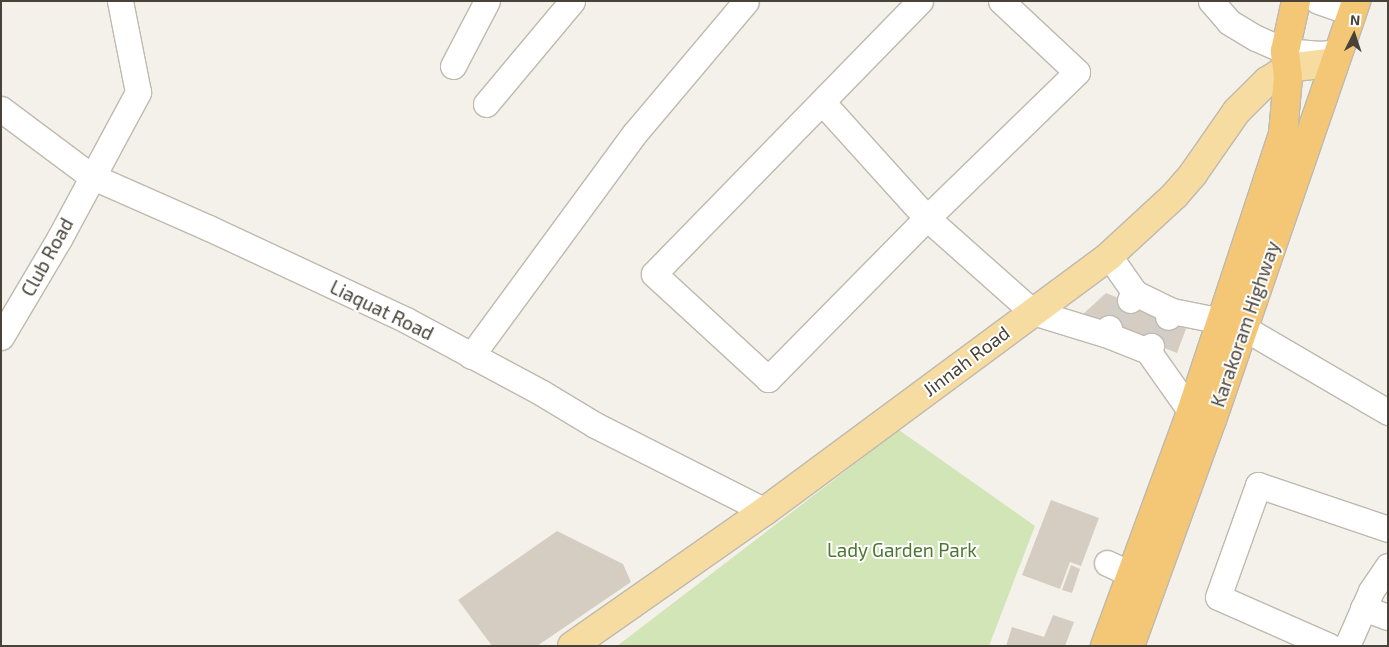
<!DOCTYPE html>
<html>
<head>
<meta charset="utf-8">
<style>
	body { margin:0 }
	#map { position:relative; width:1389px; height:647px; overflow:hidden; background:#f4f1eb; font-family:"Exo 2",sans-serif }
	div>[style] { position:absolute }
	.green>* { inset:0; background:#d2e5b7 }
	.building>* { inset:0; background:#d5cdc1 }
	.minor-tunnel>* { height:25px; margin-top:-12.5px; transform-origin:0; background:repeating-linear-gradient(90deg,#d2cec7 0 25px,transparent 0 37px) }
	.roads { filter:drop-shadow(1px 0 #bfb9ae) drop-shadow(-1px 0 #bfb9ae) drop-shadow(0 1px #bfb9ae) drop-shadow(0 -1px #bfb9ae) }
	.minor>* { height:25px; margin:-12.5px; padding:0 12.5px; transform-origin:12.5px; border-radius:12.5px; background:#fff }
	.major>* { height:28px; margin:-14px; padding:0 14px; transform-origin:14px; border-radius:14px; background:#f7dca1 }
	.highway>* { height:28px; margin:-14px; padding:0 14px; transform-origin:14px; border-radius:14px; background:#f4c777 }
	span { translate:-50% -50%; white-space:nowrap; text-align:center; line-height:1.15; -webkit-text-stroke:4px #fff; paint-order:stroke }
	.street-label { font-size:19px; color:#484239 }
	.park-label { font-size:19px; color:#4d7730 }
	.frame { position:absolute; inset:0; border:2px solid #484239; pointer-events:none }
	.north { position:absolute; left:1329px; top:10px; width:50px; height:50px; -webkit-text-stroke:4px #fff; paint-order:stroke; rotate:4deg; font-size:14px; font-weight:700; line-height:20px; text-align:center; color:#484239 }
	.north::after { content:''; display:block; margin:auto; width:18px; height:22px; background:#484239; clip-path:polygon(50% 0,100% 100%,50% 72%,0 100%) }
</style>
</head>
<body>
<div id="map">
	<div class="green">
		<i style="clip-path:polygon(899px 430px,1035px 526px,989px 646px,617px 646px)"></i>
	</div>
	<div class="building">
		<i style="clip-path:polygon(1106px 293px,1187px 326px,1177px 353px,1081px 316px)"></i>
		<i style="clip-path:polygon(1051px 500px,1099px 518px,1081px 566px,1070px 562px,1060px 589px,1022px 575px)"></i>
		<i style="clip-path:polygon(557px 531px,623px 564px,631px 582px,537px 646px,492px 646px,458px 600px)"></i>
		<i style="clip-path:polygon(1071px 565px,1080px 569px,1072px 593px,1062px 590px)"></i>
		<i style="clip-path:polygon(1053px 615px,1074px 622px,1065px 646px,1006px 646px,1012px 627px,1044px 637px)"></i>
	</div>
	<div class="minor-tunnel">
		<i style="left:1109px;top:328px;width:35px;rotate:-53deg"></i>
		<i style="left:1151px;top:346px;width:34px;rotate:-60deg"></i>
	</div>
	<div class="roads">
		<div class="minor">
			<i style="left:920px;top:1px;width:381px;rotate:134.3deg"></i>
			<i style="left:654px;top:274px;width:155px;rotate:42.6deg"></i>
			<i style="left:768px;top:379px;width:226px;rotate:-45.4deg"></i>
			<i style="left:927px;top:218px;width:209px;rotate:-44.2deg"></i>
			<i style="left:1077px;top:72px;width:104px;rotate:-136.9deg"></i>
			<i style="left:1211px;top:1px;width:28px;rotate:49deg"></i>
			<i style="left:1229px;top:22px;width:31px;rotate:31deg"></i>
			<i style="left:1256px;top:38px;width:32px;rotate:24deg"></i>
			<i style="left:1285px;top:51px;width:35px;rotate:5deg"></i>
			<i style="left:1320px;top:54px;width:18px;rotate:-6deg"></i>
			<i style="left:1318px;top:1px;width:36px;rotate:19deg"></i>
			<i style="left:453px;top:66px;width:73px;rotate:-62.4deg"></i>
			<i style="left:823px;top:103px;width:155px;rotate:47.9deg"></i>
			<i style="left:927px;top:218px;width:142px;rotate:41.6deg"></i>
			<i style="left:1033px;top:312px;width:75px;rotate:17deg"></i>
			<i style="left:486px;top:104px;width:134px;rotate:-50.1deg"></i>
			<i style="left:1px;top:109px;width:112px;rotate:36.7deg"></i>
			<i style="left:91px;top:176px;width:129px;rotate:23.8deg"></i>
			<i style="left:209px;top:228px;width:217px;rotate:25deg"></i>
			<i style="left:406px;top:320px;width:154px;rotate:28.2deg"></i>
			<i style="left:542px;top:393px;width:62px;rotate:31.1deg"></i>
			<i style="left:595px;top:425px;width:191px;rotate:26.8deg"></i>
			<i style="left:1109px;top:256px;width:45px;rotate:54.9deg"></i>
			<i style="left:1130px;top:300px;width:9px;rotate:-54deg"></i>
			<i style="left:1135px;top:293px;width:41px;rotate:25.9deg"></i>
			<i style="left:1172px;top:311px;width:7px;rotate:124deg"></i>
			<i style="left:1172px;top:311px;width:51px;rotate:11.3deg"></i>
			<i style="left:1109px;top:328px;width:7px;rotate:124deg"></i>
			<i style="left:1105px;top:334px;width:46px;rotate:21.6deg"></i>
			<i style="left:1148px;top:351px;width:6px;rotate:-59deg"></i>
			<i style="left:1244px;top:328px;width:167px;rotate:30.3deg"></i>
			<i style="left:1px;top:337px;width:114px;rotate:-59.4deg"></i>
			<i style="left:59px;top:239px;width:167px;rotate:-61.7deg"></i>
			<i style="left:138px;top:92px;width:93px;rotate:-101.2deg"></i>
			<i style="left:1148px;top:351px;width:75px;rotate:54.8deg"></i>
			<i style="left:471px;top:356px;width:277px;rotate:-53.7deg"></i>
			<i style="left:635px;top:133px;width:172px;rotate:-49.9deg"></i>
			<i style="left:1107px;top:563px;width:26px;rotate:25deg"></i>
			<i style="left:1363px;top:608px;width:27px;rotate:20deg"></i>
			<i style="left:1329px;top:646px;width:121px;rotate:-156.2deg"></i>
			<i style="left:1218px;top:597px;width:119px;rotate:-70.3deg"></i>
			<i style="left:1258px;top:485px;width:137px;rotate:18.7deg"></i>
			<i style="left:1347px;top:646px;width:60px;rotate:-66.4deg"></i>
			<i style="left:1371px;top:591px;width:30px;rotate:-56deg"></i>
		</div>
		<div class="major">
			<i style="left:572px;top:646px;width:236px;rotate:-35deg"></i>
			<i style="left:765px;top:511px;width:428px;rotate:-36.5deg"></i>
			<i style="left:1109px;top:256px;width:90px;rotate:-42.7deg"></i>
			<i style="left:1175px;top:195px;width:28px;rotate:-49deg"></i>
			<i style="left:1193px;top:174px;width:77px;rotate:-55.1deg"></i>
			<i style="left:1237px;top:111px;width:42px;rotate:-45deg"></i>
			<i style="left:1267px;top:81px;width:25px;rotate:-32deg"></i>
			<i style="left:1288px;top:68px;width:47px;rotate:-7.3deg"></i>
		</div>
		<div class="highway">
			<i style="left:1105px;top:646px;width:249px;rotate:-69.8deg"></i>
			<i style="left:1191px;top:412px;width:293px;rotate:-71.7deg"></i>
			<i style="left:1283px;top:134px;width:57px;rotate:-85deg"></i>
			<i style="left:1288px;top:77px;width:26px;rotate:-97deg"></i>
			<i style="left:1285px;top:51px;width:51px;rotate:-77.6deg"></i>
			<i style="left:1130px;top:646px;width:240px;rotate:-70.1deg"></i>
			<i style="left:1212px;top:420px;width:443px;rotate:-71deg"></i>
		</div>
	</div>
	<div class="street-label">
		<span style="left:47px;top:257px;rotate:-61deg">Club Road</span>
		<span style="left:382px;top:310px;rotate:26deg">Liaquat Road</span>
		<span style="left:1245px;top:324px;rotate:-71deg">Karakoram Highway</span>
		<span style="left:966px;top:361px;rotate:-37deg">Jinnah Road</span>
	</div>
	<div class="park-label">
		<span style="left:902px;top:550px">Lady Garden Park</span>
	</div>
	<div class="frame"></div>
	<div class="north">N</div>
</div>
</body>
</html>
